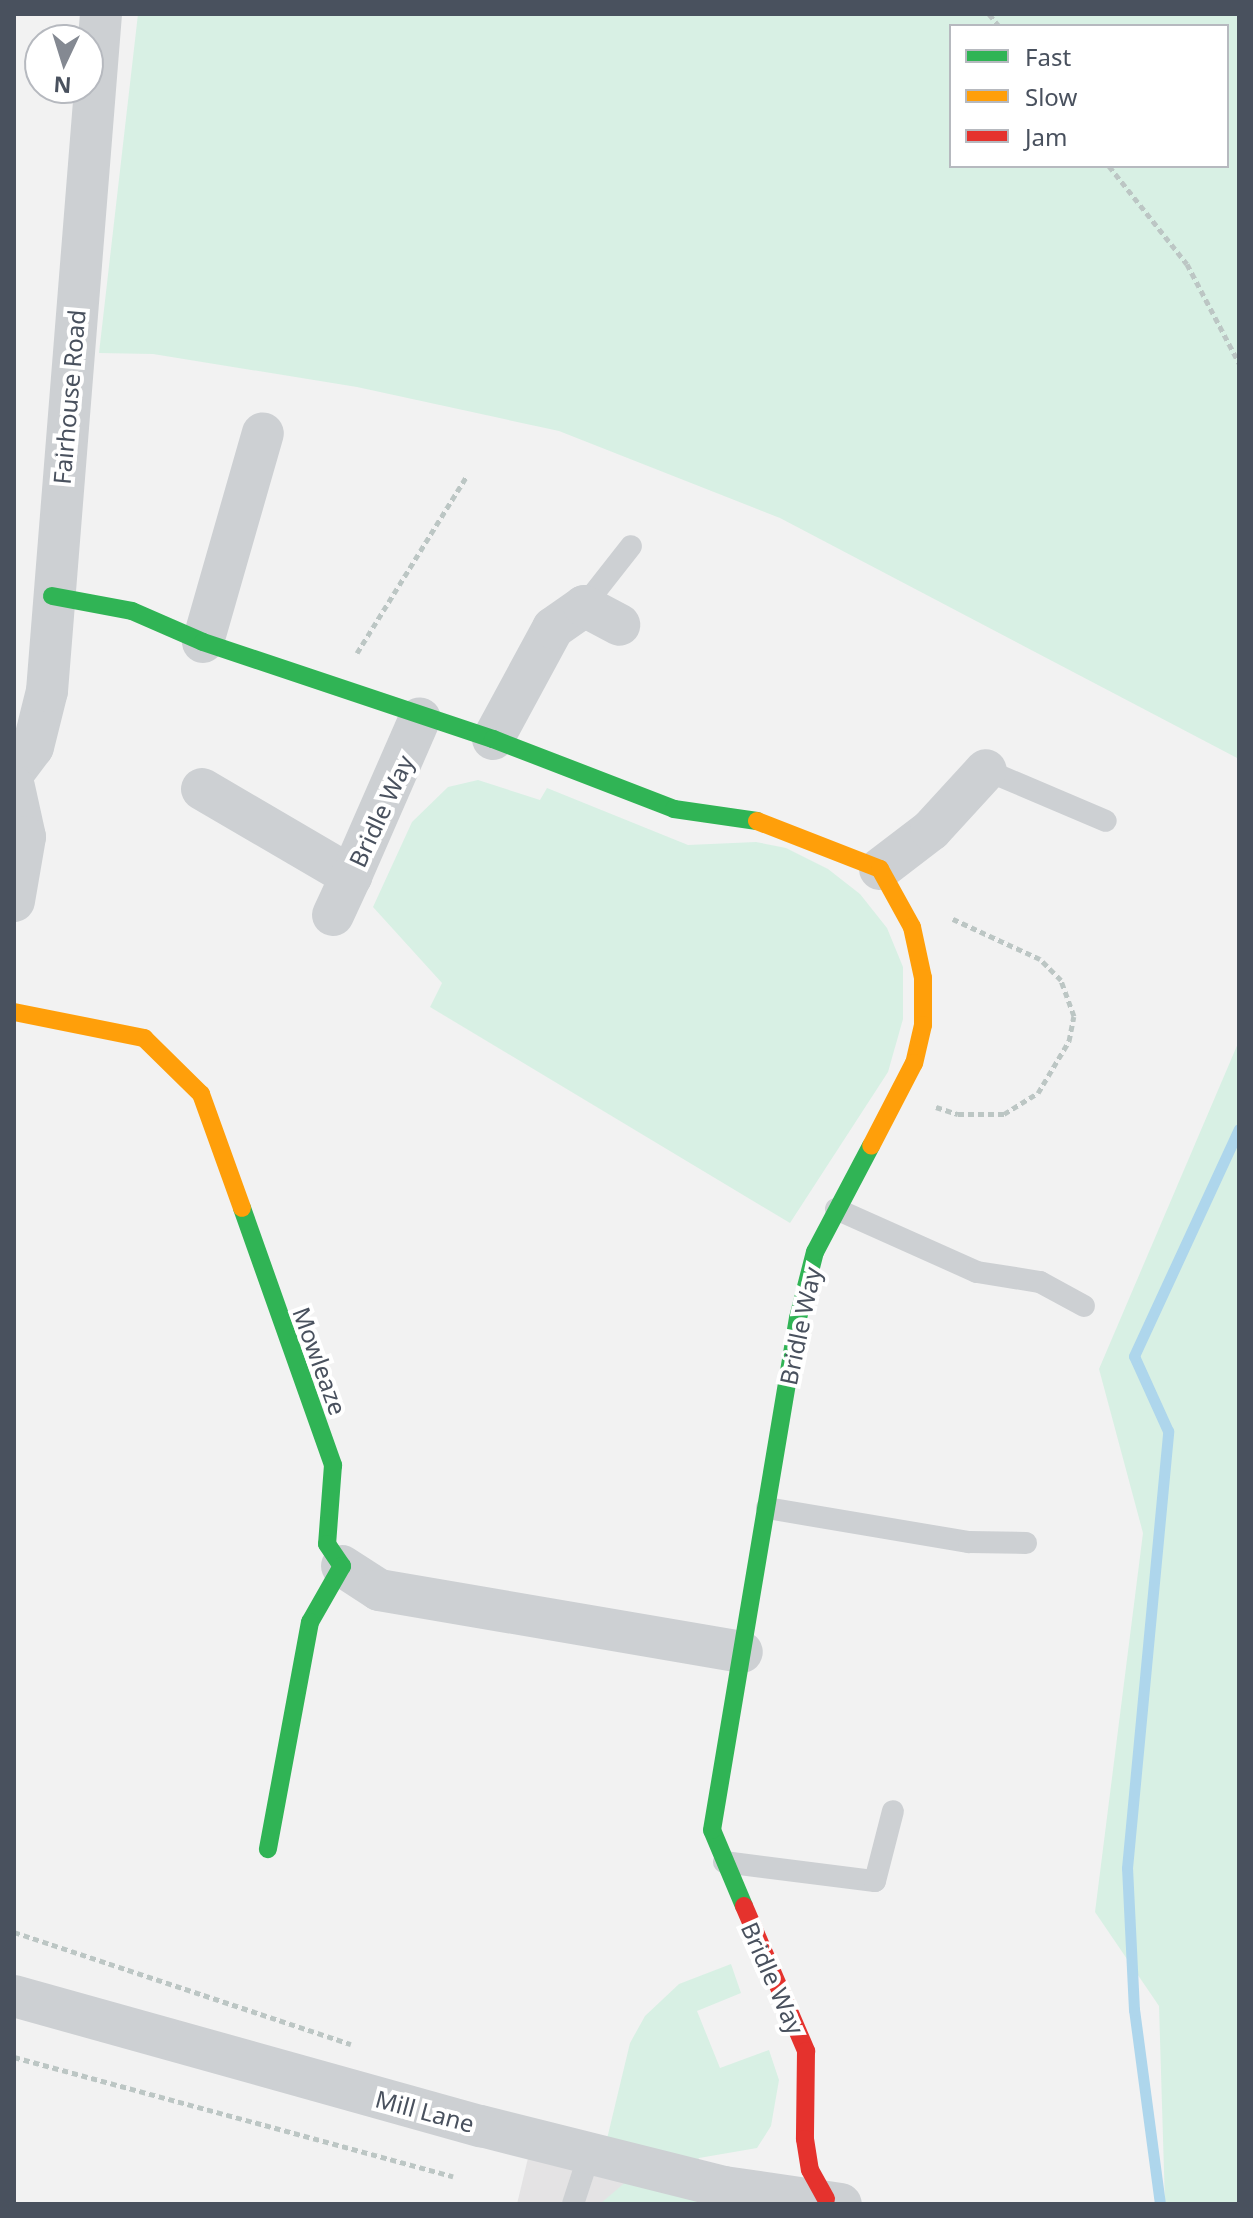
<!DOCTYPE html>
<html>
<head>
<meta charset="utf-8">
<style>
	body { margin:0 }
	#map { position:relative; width:1253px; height:2218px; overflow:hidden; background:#f2f2f2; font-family:"Noto Sans",sans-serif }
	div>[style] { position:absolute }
	.education>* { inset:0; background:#e4e3e4 }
	.green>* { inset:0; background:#d8f0e4 }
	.stream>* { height:11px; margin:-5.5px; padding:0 5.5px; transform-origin:5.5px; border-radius:5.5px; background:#aed6ec }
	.path>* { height:5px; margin-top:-2.5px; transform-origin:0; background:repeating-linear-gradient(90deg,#bcc6c4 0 6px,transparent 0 10px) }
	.lane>* { height:22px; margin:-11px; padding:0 11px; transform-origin:11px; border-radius:11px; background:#cdd0d3 }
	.street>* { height:42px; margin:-21px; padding:0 21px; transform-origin:21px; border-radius:21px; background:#cdd0d3 }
	.fast>* { height:18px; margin:-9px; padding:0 9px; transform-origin:9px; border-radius:9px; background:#30b455 }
	.slow>* { height:18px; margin:-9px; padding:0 9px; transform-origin:9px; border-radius:9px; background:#ff9f0a }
	.jam>* { height:18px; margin:-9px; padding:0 9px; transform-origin:9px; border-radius:9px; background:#e5322d }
	span { translate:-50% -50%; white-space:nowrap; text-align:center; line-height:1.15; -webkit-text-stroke:8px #fff; paint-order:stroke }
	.street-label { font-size:24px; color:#49515e }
	.frame { position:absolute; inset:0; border:16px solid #49515e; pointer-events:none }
	.legend { position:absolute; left:949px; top:24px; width:280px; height:144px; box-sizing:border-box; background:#fff; border:2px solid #b6b9bf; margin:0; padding:10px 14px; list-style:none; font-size:24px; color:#49515e }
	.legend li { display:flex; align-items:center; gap:16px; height:40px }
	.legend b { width:40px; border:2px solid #b6b9bf }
	.north { position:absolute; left:24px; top:24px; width:80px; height:80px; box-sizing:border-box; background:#fff; border:2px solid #b6b9bf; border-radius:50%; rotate:184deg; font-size:22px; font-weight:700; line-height:32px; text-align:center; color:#49515e }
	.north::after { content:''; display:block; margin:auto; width:28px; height:36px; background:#848992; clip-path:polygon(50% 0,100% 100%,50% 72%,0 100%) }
</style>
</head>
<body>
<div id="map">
	<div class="education">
		<i style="clip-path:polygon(528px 2158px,735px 2204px,517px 2204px)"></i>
	</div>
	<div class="green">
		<i style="clip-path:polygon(evenodd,138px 14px,1239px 14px,1239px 759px,780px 518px,559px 431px,357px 387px,153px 354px,99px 353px,138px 14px,951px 26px,1227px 26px,1227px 166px,951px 166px,951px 26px)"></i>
		<i style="clip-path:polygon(478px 780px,540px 800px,547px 788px,688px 845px,756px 842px,786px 848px,828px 869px,860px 894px,887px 928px,903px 967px,903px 1019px,888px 1072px,790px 1223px,430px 1007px,442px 983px,373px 907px,412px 822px,448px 787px)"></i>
		<i style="clip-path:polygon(1239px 1041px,1239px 2204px,1165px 2204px,1159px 2006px,1095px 1912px,1143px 1533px,1099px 1369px)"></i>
		<i style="clip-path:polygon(731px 1964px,741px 1993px,697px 2011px,720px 2068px,769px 2050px,779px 2080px,771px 2126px,757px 2148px,699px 2158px,694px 2169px,606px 2143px,630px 2043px,645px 2016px,679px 1984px)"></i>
		<i style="clip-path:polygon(628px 2180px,729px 2204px,600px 2204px)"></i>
	</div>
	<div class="stream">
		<i style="left:1160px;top:2204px;width:196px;rotate:-97.6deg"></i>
		<i style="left:1134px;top:2010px;width:142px;rotate:-92.8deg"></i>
		<i style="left:1127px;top:1868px;width:439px;rotate:-84.6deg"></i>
		<i style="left:1168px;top:1431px;width:82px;rotate:-114.4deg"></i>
		<i style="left:1134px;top:1356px;width:250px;rotate:-65.2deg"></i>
	</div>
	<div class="path">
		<i style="left:989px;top:14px;width:16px;rotate:50deg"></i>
		<i style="left:1109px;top:166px;width:125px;rotate:51.5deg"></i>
		<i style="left:1187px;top:264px;width:112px;rotate:62.3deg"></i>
		<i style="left:357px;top:653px;width:207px;rotate:-58.2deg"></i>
		<i style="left:936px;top:1107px;width:23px;rotate:18deg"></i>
		<i style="left:958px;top:1114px;width:46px"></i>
		<i style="left:1004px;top:1114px;width:40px;rotate:-32deg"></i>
		<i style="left:1038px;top:1093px;width:61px;rotate:-59.2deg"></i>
		<i style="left:1069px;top:1041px;width:25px;rotate:-79deg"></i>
		<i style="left:1074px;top:1016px;width:38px;rotate:-110deg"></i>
		<i style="left:1061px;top:980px;width:30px;rotate:-135deg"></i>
		<i style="left:1040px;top:959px;width:96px;rotate:-155.3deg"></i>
		<i style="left:14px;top:1932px;width:355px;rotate:18.4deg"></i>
		<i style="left:14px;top:2057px;width:455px;rotate:15.2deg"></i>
	</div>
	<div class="lane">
		<i style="left:584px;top:606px;width:76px;rotate:-51.9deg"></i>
		<i style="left:986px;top:770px;width:130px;rotate:23deg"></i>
		<i style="left:836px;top:1209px;width:154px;rotate:24.1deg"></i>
		<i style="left:977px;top:1272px;width:64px;rotate:9deg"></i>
		<i style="left:1040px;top:1282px;width:50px;rotate:28.6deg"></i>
		<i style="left:767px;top:1508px;width:205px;rotate:9.6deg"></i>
		<i style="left:969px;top:1542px;width:57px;rotate:1deg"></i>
		<i style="left:724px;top:1862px;width:152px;rotate:7.2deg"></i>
		<i style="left:875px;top:1881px;width:72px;rotate:-75.6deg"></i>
		<i style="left:573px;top:2204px;width:55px;rotate:-71.9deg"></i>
	</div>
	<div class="street">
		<i style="left:203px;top:642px;width:217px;rotate:-74deg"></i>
		<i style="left:493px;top:739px;width:126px;rotate:-61.6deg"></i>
		<i style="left:553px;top:628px;width:38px;rotate:-35deg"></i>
		<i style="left:584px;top:606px;width:40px;rotate:28deg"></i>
		<i style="left:14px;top:772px;width:31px;rotate:-53deg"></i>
		<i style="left:33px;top:747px;width:58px;rotate:-76deg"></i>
		<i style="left:47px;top:691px;width:679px;rotate:-85.44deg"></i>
		<i style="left:14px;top:787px;width:51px;rotate:77.6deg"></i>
		<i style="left:25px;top:837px;width:65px;rotate:99.8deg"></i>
		<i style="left:202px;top:789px;width:173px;rotate:30.3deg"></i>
		<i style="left:351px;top:876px;width:172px;rotate:-66.4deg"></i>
		<i style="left:880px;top:869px;width:64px;rotate:-37.4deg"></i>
		<i style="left:931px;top:830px;width:81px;rotate:-47.5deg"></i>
		<i style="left:333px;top:915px;width:43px;rotate:-65.2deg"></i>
		<i style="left:342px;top:1566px;width:44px;rotate:33deg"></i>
		<i style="left:379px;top:1590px;width:368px;rotate:9.7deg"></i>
		<i style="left:14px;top:1996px;width:485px;rotate:15.6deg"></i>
		<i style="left:481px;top:2126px;width:251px;rotate:14.1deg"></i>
		<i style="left:724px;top:2187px;width:118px;rotate:8.3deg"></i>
	</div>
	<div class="fast">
		<i style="left:52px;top:596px;width:81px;rotate:10.6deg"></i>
		<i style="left:132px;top:611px;width:77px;rotate:23.6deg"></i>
		<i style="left:203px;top:642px;width:306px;rotate:18.5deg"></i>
		<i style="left:493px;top:739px;width:194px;rotate:21.1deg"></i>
		<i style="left:674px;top:809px;width:84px;rotate:8.2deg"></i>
		<i style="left:242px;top:1208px;width:273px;rotate:70.5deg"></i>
		<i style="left:333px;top:1465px;width:79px;rotate:94.3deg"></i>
		<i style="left:327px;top:1544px;width:27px;rotate:56deg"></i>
		<i style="left:342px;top:1566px;width:64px;rotate:119.7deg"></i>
		<i style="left:310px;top:1622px;width:231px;rotate:100.5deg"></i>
		<i style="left:744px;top:1906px;width:82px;rotate:-112.8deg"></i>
		<i style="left:712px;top:1830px;width:519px;rotate:-80.47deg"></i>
		<i style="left:798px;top:1318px;width:68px;rotate:-75.6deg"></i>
		<i style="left:815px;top:1252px;width:120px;rotate:-62.2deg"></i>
	</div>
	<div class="slow">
		<i style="left:757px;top:821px;width:132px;rotate:21.3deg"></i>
		<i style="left:880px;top:869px;width:66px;rotate:61.1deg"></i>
		<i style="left:912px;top:927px;width:52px;rotate:77.8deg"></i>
		<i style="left:923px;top:978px;width:47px;rotate:90deg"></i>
		<i style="left:923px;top:1025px;width:39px;rotate:103deg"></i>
		<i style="left:914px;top:1063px;width:93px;rotate:117.4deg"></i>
		<i style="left:14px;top:1012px;width:133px;rotate:11.3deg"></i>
		<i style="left:144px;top:1038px;width:80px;rotate:44.5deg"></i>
		<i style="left:201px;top:1094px;width:121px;rotate:70.2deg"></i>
	</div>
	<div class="jam">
		<i style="left:744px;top:1906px;width:158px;rotate:66.8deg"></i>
		<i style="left:806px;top:2051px;width:88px;rotate:90.7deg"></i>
		<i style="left:805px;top:2139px;width:31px;rotate:81deg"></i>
		<i style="left:810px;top:2170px;width:33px;rotate:61deg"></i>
	</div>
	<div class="street-label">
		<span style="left:69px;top:397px;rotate:-85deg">Fairhouse Road</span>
		<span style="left:381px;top:811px;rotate:-65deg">Bridle Way</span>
		<span style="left:800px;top:1326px;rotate:-78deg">Bridle Way</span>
		<span style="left:320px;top:1361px;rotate:70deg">Mowleaze</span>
		<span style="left:773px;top:1978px;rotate:66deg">Bridle Way</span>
		<span style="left:425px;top:2111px;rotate:15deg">Mill Lane</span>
	</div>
	<div class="frame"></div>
	<ul class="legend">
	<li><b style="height:10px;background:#30b455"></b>Fast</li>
	<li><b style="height:10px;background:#ff9f0a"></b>Slow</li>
	<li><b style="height:10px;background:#e5322d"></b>Jam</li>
	</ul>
	<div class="north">N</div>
</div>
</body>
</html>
